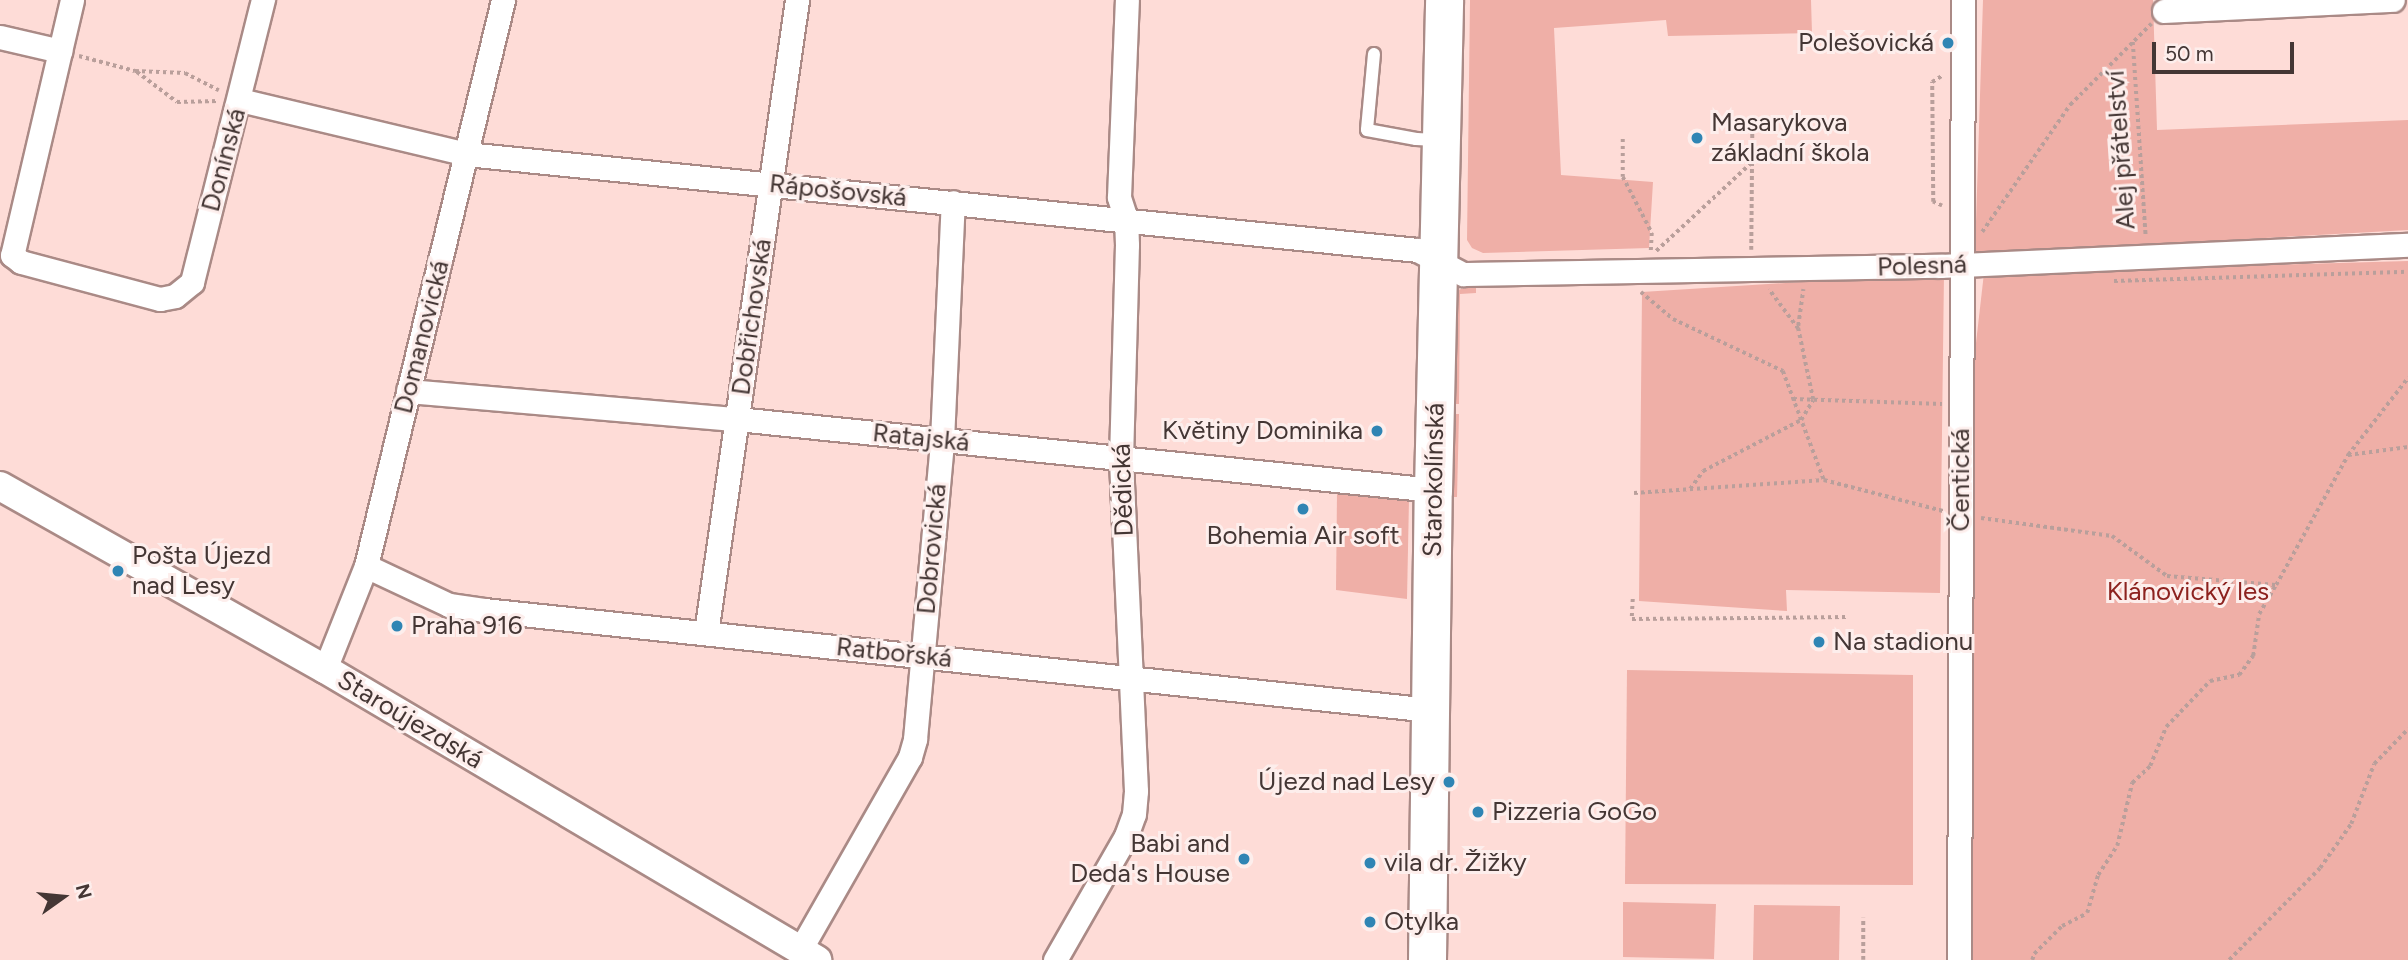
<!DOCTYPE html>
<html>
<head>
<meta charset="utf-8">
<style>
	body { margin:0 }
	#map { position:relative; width:2408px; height:960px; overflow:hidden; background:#fedcd7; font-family:Figtree,sans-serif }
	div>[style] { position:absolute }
	.green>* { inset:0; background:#efafa7 }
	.path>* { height:3.5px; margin-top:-1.75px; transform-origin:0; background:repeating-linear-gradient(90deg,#b99f9b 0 3.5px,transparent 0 7px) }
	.roads { filter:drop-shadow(2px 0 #aa8a86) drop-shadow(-2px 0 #aa8a86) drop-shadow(0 2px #aa8a86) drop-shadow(0 -2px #aa8a86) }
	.service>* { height:12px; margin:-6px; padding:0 6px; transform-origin:6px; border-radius:6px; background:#fff }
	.minor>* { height:23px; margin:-11.5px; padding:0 11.5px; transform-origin:11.5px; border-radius:11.5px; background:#fff }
	.tertiary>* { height:28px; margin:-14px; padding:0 14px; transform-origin:14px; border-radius:14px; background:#fff }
	.primary>* { height:37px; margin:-18.5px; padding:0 18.5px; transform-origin:18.5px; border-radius:18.5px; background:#fff }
	.dots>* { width:19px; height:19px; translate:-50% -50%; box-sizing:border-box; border:4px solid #fdeeec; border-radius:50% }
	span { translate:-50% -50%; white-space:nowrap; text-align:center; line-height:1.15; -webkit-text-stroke:6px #fdeeec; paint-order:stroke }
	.poi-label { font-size:26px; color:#443634 }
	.right { translate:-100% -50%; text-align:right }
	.left { translate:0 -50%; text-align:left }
	.street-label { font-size:26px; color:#443634 }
	.park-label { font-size:26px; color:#8d221f }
	.north { position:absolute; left:28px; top:862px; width:70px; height:70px; -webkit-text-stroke:5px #fdeeec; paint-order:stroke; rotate:75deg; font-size:19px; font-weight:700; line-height:28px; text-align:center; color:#443634 }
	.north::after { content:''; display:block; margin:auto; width:24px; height:32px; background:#443634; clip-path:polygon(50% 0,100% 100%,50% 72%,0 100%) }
	.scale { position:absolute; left:2152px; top:42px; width:142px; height:32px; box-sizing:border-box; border:4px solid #443634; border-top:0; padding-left:9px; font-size:21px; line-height:24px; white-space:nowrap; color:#443634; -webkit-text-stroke:5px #fdeeec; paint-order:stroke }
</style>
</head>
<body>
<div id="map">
	<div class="green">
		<i style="clip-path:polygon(1470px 0,1811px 0,1812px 33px,1668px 36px,1666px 20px,1554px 28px,1561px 175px,1653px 182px,1649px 248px,1483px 253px,1472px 248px,1467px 240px)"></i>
		<i style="clip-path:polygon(1983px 0,2153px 0,2157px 130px,2408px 120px,2408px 230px,1975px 254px)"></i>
		<i style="clip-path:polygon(2408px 261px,2408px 960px,1966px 960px,1968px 413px,1984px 273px)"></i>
		<i style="clip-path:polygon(1944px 273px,1940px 593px,1786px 590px,1787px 611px,1639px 601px,1642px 292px)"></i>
		<i style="clip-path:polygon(1476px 285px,1476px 293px,1460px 294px,1459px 404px,1452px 404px,1454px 291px)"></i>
		<i style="clip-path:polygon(1451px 414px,1459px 414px,1457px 497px,1445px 497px)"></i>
		<i style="clip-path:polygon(1337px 493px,1409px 499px,1407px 599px,1336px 590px)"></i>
		<i style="clip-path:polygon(1627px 670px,1913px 675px,1913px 885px,1625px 884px)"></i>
		<i style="clip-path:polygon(1623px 902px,1716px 904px,1714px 959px,1623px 957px)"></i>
		<i style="clip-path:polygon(1754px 905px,1840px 906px,1839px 960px,1753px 960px)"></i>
	</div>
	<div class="path">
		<i style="left:2133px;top:42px;width:194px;rotate:86.2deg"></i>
		<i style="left:79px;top:56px;width:58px;rotate:15deg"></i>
		<i style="left:135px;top:71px;width:50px;rotate:2.3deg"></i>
		<i style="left:185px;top:73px;width:38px;rotate:27deg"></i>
		<i style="left:137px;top:72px;width:50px;rotate:36.9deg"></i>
		<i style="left:177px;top:102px;width:41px;rotate:-1.4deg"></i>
		<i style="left:1623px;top:139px;width:38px;rotate:90deg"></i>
		<i style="left:1623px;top:177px;width:63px;rotate:62.6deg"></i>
		<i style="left:1652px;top:233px;width:19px;rotate:93deg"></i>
		<i style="left:1942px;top:206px;width:10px;rotate:-156deg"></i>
		<i style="left:1933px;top:202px;width:120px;rotate:-90.5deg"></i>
		<i style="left:1932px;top:82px;width:13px;rotate:-32deg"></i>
		<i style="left:1982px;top:232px;width:155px;rotate:-55.3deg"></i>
		<i style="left:2070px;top:105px;width:115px;rotate:-45deg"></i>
		<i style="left:1751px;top:250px;width:125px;rotate:-89.5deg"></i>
		<i style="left:1656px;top:251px;width:131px;rotate:-42.8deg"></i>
		<i style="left:2114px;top:281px;width:294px;rotate:-1.8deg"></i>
		<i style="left:1641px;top:292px;width:42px;rotate:40.2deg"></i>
		<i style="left:1673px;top:319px;width:122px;rotate:25.3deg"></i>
		<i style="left:1783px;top:371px;width:116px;rotate:69.4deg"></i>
		<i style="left:1798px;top:326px;width:37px;rotate:-82deg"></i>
		<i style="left:1793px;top:399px;width:149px;rotate:1.9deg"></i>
		<i style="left:2348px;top:455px;width:61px;rotate:-7.6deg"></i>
		<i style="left:1690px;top:489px;width:22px;rotate:-54deg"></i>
		<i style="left:1703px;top:471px;width:110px;rotate:-27.5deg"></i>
		<i style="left:1801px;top:420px;width:23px;rotate:-59deg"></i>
		<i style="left:1813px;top:400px;width:73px;rotate:-101.9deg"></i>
		<i style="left:1798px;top:329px;width:49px;rotate:-126.6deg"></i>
		<i style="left:1634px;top:493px;width:190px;rotate:-3.9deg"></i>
		<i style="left:1824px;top:480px;width:123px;rotate:14.6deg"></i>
		<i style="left:1981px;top:518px;width:132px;rotate:7.8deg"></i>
		<i style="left:2112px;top:536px;width:68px;rotate:36deg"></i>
		<i style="left:2167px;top:576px;width:109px;rotate:4.7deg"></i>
		<i style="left:2276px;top:585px;width:149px;rotate:-61deg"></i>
		<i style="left:2348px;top:455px;width:98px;rotate:-52.1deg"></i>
		<i style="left:1633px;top:599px;width:20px;rotate:93deg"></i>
		<i style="left:1632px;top:619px;width:215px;rotate:-0.5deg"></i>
		<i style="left:1863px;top:960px;width:42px;rotate:-90deg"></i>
		<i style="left:2032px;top:960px;width:6px;rotate:-72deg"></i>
		<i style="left:2034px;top:954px;width:40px;rotate:-45deg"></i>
		<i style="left:2062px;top:926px;width:28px;rotate:-27deg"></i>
		<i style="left:2087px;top:913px;width:40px;rotate:-74deg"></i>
		<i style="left:2098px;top:875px;width:35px;rotate:-57deg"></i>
		<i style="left:2117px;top:846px;width:65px;rotate:-76.6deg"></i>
		<i style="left:2132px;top:783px;width:25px;rotate:-43deg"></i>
		<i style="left:2150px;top:766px;width:42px;rotate:-67.7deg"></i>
		<i style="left:2166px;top:727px;width:64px;rotate:-46.3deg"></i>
		<i style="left:2210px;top:681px;width:30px;rotate:-12deg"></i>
		<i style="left:2239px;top:675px;width:24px;rotate:-54deg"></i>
		<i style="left:2253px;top:656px;width:42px;rotate:-81.9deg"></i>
		<i style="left:2259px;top:614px;width:34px;rotate:-60deg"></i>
		<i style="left:2229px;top:960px;width:129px;rotate:-45.3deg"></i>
		<i style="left:2320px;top:868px;width:54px;rotate:-54.8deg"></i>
		<i style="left:2351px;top:824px;width:64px;rotate:-69deg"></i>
		<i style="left:2374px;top:764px;width:49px;rotate:-45.8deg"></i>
	</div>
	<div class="roads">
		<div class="service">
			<i style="left:1374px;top:54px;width:76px;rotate:95.3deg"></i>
			<i style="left:1367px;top:130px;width:50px;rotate:10.4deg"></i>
			<i style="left:1416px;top:139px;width:21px;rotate:3deg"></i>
		</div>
		<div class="minor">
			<i style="left:72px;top:0;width:262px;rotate:103.2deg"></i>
			<i style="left:12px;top:255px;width:11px;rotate:38deg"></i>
			<i style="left:21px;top:262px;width:144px;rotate:14.9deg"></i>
			<i style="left:160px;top:299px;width:15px;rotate:-11deg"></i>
			<i style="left:175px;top:296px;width:22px;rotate:-39deg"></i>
			<i style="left:192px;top:282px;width:291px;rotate:-75.9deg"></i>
			<i style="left:2164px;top:11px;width:229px;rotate:-2.8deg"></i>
			<i style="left:0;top:37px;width:62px;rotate:13.1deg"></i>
			<i style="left:240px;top:100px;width:232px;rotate:13.4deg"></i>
			<i style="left:466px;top:154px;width:956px;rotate:5.76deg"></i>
			<i style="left:1417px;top:250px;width:52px;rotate:27.6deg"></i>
			<i style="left:1463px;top:274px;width:477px;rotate:-1deg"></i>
			<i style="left:1940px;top:266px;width:468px;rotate:-2.6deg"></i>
			<i style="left:408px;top:391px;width:330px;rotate:4.9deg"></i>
			<i style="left:737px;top:419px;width:700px;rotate:5.82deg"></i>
			<i style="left:366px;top:566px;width:92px;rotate:25.2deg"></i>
			<i style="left:449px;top:605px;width:35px;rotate:8deg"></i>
			<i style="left:484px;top:610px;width:952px;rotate:6.03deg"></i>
			<i style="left:706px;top:633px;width:640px;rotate:-81.82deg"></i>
			<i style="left:325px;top:669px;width:111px;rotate:-68.3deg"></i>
			<i style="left:366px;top:566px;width:582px;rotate:-76.39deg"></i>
			<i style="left:800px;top:950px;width:222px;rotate:-60.3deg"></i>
			<i style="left:910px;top:757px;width:19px;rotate:-74deg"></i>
			<i style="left:915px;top:739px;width:300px;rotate:-84.8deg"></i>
			<i style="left:942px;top:440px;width:238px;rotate:-87.4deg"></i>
			<i style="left:1055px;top:960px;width:143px;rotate:-60.2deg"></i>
			<i style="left:1126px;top:836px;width:23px;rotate:-70deg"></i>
			<i style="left:1134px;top:814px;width:23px;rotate:-85deg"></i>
			<i style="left:1136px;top:791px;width:332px;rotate:-92.6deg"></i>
			<i style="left:1121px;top:459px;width:214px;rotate:-88.4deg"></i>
			<i style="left:1127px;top:245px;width:26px;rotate:-92deg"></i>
			<i style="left:1126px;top:219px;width:23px;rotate:-108deg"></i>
			<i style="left:1119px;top:197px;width:197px;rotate:-87.7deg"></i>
			<i style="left:1959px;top:960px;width:960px;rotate:-89.76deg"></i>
		</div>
		<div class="tertiary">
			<i style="left:0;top:486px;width:373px;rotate:29.4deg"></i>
			<i style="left:325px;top:669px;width:572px;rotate:30.6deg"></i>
		</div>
		<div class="primary">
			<i style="left:1427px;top:960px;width:470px;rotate:-89.3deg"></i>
			<i style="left:1433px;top:490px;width:490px;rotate:-88.7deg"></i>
		</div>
	</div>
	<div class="dots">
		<i style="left:1948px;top:43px;background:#2f85b4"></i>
		<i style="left:1697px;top:138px;background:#2f85b4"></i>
		<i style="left:1377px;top:431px;background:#2f85b4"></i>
		<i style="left:1303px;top:509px;background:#2f85b4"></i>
		<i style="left:118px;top:571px;background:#2f85b4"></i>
		<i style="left:397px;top:626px;background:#2f85b4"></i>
		<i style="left:1819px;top:642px;background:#2f85b4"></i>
		<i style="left:1449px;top:782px;background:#2f85b4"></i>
		<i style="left:1478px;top:812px;background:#2f85b4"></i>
		<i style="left:1244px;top:859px;background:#2f85b4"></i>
		<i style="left:1370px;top:863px;background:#2f85b4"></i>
		<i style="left:1370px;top:922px;background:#2f85b4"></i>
	</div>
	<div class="poi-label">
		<span class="right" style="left:1934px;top:43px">Polešovická</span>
		<span class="left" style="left:1711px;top:138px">Masarykova<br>základní škola</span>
		<span class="right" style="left:1363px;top:431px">Květiny Dominika</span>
		<span style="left:1303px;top:536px">Bohemia Air soft</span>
		<span class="left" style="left:132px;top:571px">Pošta Újezd<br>nad Lesy</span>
		<span class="left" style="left:411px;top:626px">Praha 916</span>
		<span class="left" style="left:1833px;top:642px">Na stadionu</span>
		<span class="right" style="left:1435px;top:782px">Újezd nad Lesy</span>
		<span class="left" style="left:1492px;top:812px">Pizzeria GoGo</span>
		<span class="right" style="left:1230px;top:859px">Babi and<br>Deda's House</span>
		<span class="left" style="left:1384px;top:863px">vila dr. Žižky</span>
		<span class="left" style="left:1384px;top:922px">Otylka</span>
	</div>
	<div class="street-label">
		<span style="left:2121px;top:150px;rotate:-94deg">Alej přátelství</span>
		<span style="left:224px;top:160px;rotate:-75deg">Donínská</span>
		<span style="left:838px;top:191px;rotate:6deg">Rápošovská</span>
		<span style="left:1922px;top:266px;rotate:-2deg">Polesná</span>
		<span style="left:752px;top:317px;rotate:-82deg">Dobřichovská</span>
		<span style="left:422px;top:337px;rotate:-76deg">Domanovická</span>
		<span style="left:921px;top:438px;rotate:6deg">Ratajská</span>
		<span style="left:1434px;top:480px;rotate:-89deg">Starokolínská</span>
		<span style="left:1961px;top:480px;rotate:-90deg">Čentická</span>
		<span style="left:1123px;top:490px;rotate:-92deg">Dědická</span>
		<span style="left:932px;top:549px;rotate:-85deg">Dobrovická</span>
		<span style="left:894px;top:653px;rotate:6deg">Ratbořská</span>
		<span style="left:410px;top:720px;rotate:31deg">Staroújezdská</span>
	</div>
	<div class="park-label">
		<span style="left:2188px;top:592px">Klánovický les</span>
	</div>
	<div class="north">N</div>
	<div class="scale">50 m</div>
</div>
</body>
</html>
